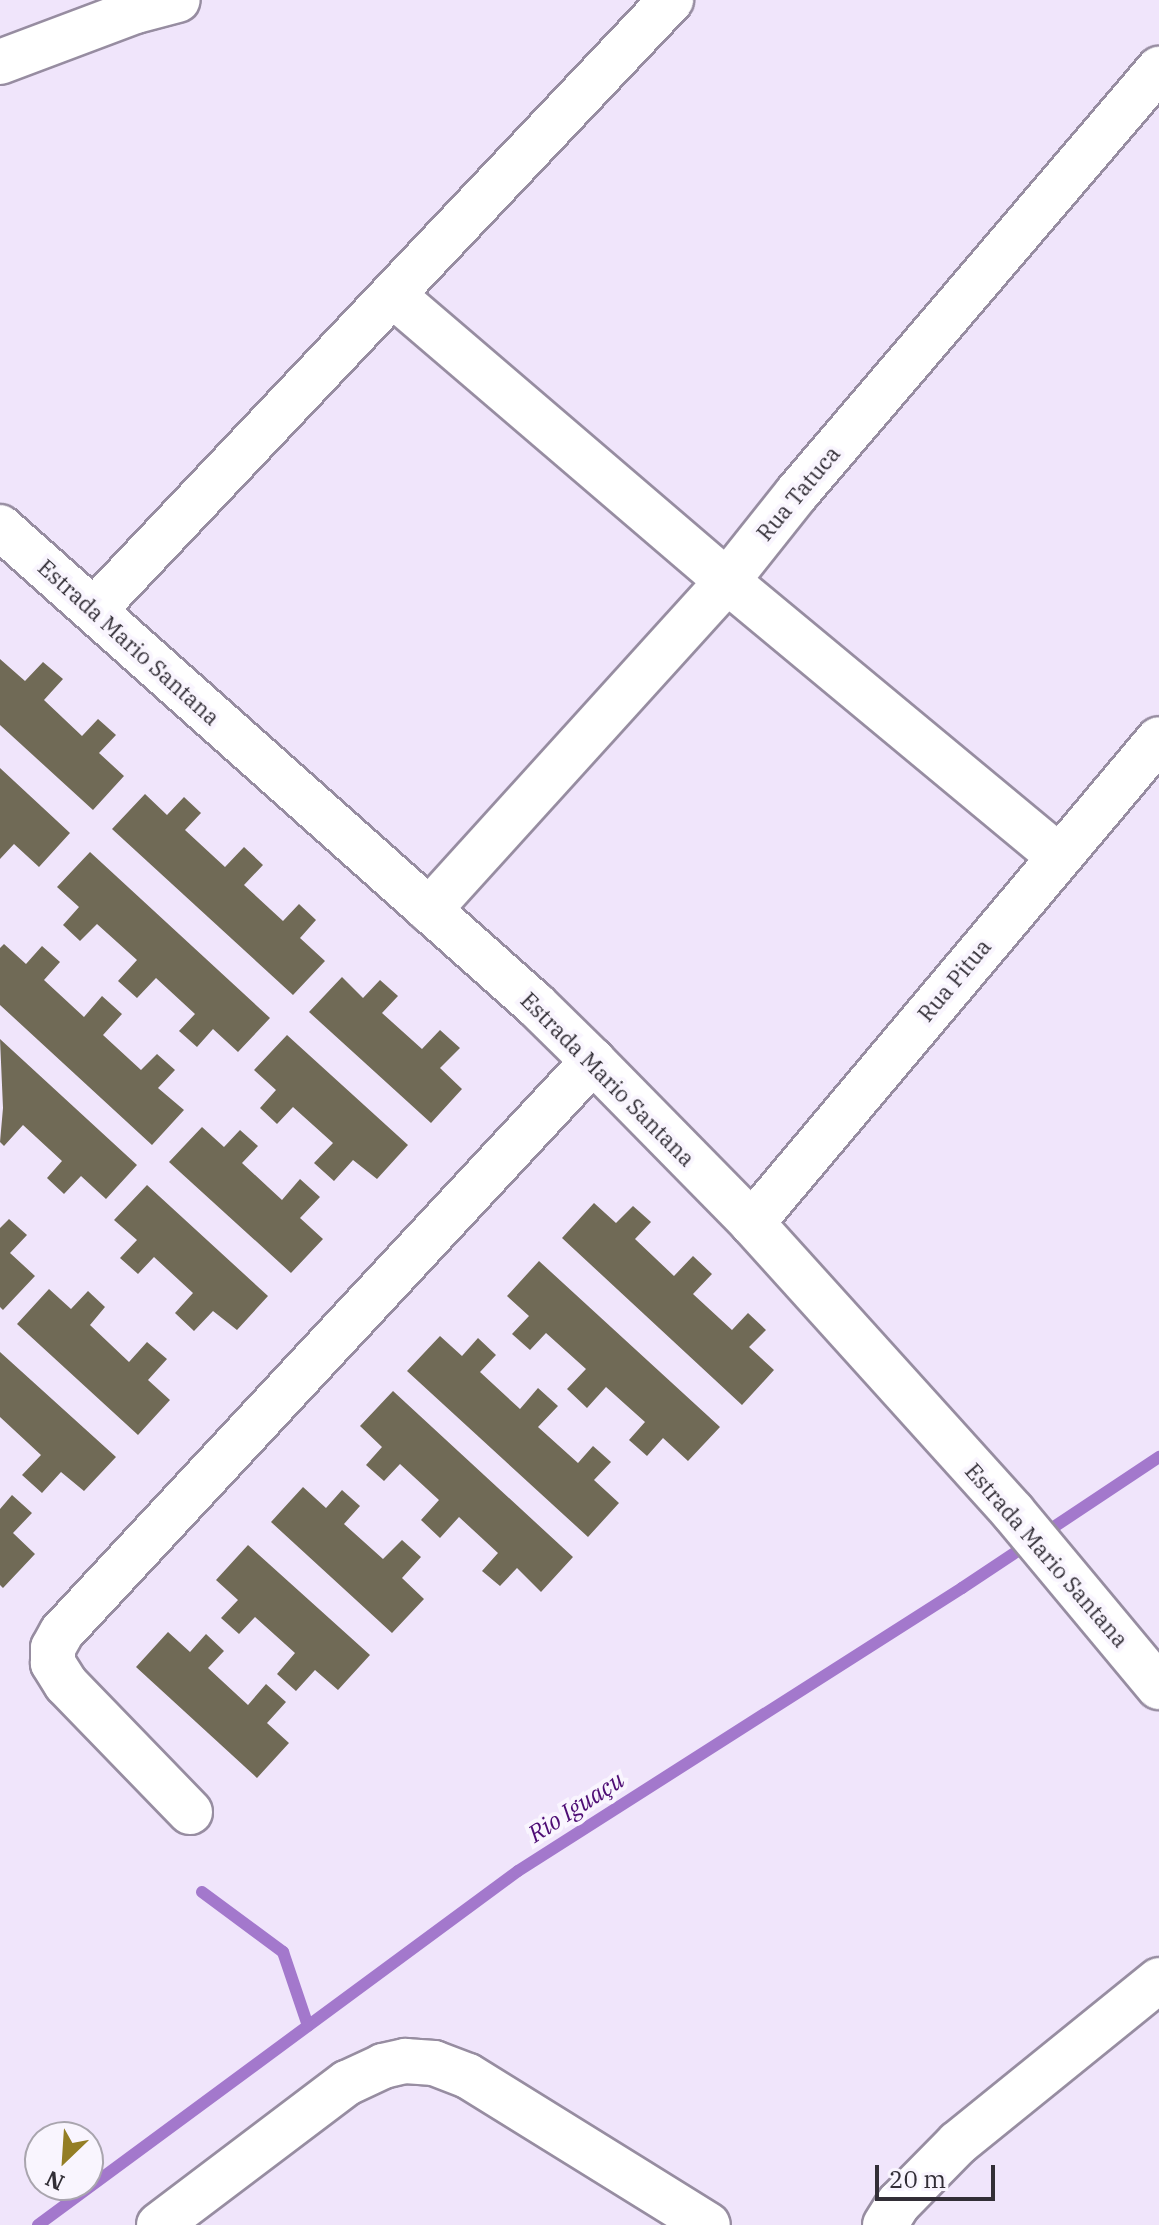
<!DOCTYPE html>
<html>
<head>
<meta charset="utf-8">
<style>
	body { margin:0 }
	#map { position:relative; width:1159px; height:2225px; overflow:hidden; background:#f0e5fb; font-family:"IBM Plex Serif",serif }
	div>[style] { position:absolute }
	.stream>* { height:12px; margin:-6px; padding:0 6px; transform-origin:6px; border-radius:6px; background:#a378cc }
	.building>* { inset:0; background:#706a56 }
	.roads { filter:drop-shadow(2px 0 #978da1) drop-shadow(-2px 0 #978da1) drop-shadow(0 2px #978da1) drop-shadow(0 -2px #978da1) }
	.street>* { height:44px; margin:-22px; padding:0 22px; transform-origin:22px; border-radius:22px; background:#fff }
	.secondary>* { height:44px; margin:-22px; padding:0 22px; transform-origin:22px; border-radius:22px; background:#fff }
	span { translate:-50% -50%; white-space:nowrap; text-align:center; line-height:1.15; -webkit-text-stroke:8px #f9f5fe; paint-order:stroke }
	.street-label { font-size:22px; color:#322e36 }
	.water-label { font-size:24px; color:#4d0c74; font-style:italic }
	.north { position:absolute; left:24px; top:2121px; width:80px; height:80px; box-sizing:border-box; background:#f9f5fe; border:2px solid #a9a5ae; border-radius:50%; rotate:205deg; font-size:22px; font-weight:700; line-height:32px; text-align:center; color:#322e36 }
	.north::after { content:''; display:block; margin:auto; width:28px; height:36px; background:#947e25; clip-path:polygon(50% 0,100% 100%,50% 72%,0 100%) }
	.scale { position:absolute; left:875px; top:2165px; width:120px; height:36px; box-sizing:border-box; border:4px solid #322e36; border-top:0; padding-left:10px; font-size:24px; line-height:28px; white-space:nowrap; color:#322e36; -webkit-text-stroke:6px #f9f5fe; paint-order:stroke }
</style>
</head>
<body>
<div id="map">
	<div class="stream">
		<i style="left:202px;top:1892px;width:101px;rotate:36.5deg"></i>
		<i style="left:283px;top:1952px;width:78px;rotate:71.3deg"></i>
		<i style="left:38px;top:2225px;width:596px;rotate:-36.41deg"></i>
		<i style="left:518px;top:1871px;width:527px;rotate:-32.51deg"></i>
		<i style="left:962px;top:1588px;width:237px;rotate:-33.6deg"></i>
	</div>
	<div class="building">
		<i style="clip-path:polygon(0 659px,25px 681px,43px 662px,63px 679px,44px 700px,82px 736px,98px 719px,116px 735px,99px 753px,124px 776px,93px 810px,0 725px)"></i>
		<i style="clip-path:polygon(0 768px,70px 833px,39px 867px,14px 844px,0 859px)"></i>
		<i style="clip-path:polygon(145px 794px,167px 815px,184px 797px,201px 813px,185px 830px,225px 867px,244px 847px,263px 865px,244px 885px,283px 921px,299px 904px,316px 920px,300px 938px,325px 961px,293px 995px,112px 829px)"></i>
		<i style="clip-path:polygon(90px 852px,270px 1018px,238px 1052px,213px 1029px,197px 1047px,179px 1031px,195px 1014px,156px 978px,137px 998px,118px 981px,137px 960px,97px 924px,80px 941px,63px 925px,79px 907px,57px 887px)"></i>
		<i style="clip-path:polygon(4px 944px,26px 964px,42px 946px,60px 962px,44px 980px,84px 1017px,102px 996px,122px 1014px,103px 1035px,141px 1070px,157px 1054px,175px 1070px,158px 1088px,184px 1110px,152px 1145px,0 1005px,0 948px)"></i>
		<i style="clip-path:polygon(342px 977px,363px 998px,380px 980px,398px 996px,382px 1013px,422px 1049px,440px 1030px,460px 1048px,440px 1068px,462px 1089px,431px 1123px,309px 1012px)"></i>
		<i style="clip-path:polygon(287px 1035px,408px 1145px,377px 1179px,353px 1160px,334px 1181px,314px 1163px,333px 1143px,293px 1107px,277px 1124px,260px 1108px,276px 1090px,254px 1070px)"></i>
		<i style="clip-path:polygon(0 1039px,137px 1165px,106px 1199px,81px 1176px,64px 1194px,47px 1178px,62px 1161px,23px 1125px,4px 1146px,0 1142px,3px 1108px)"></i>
		<i style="clip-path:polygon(202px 1127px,224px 1147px,240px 1130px,258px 1146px,242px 1163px,282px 1200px,300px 1179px,320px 1197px,300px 1218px,323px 1239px,291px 1273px,169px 1162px)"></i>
		<i style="clip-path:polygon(147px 1185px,268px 1296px,237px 1330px,213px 1311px,194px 1331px,175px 1313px,193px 1293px,154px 1257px,138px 1274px,120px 1258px,137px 1240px,114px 1220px)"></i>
		<i style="clip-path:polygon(594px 1203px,616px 1223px,633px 1206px,651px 1222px,635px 1239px,674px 1276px,693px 1256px,712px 1274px,693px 1294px,732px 1330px,748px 1313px,766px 1330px,749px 1347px,774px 1370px,742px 1405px,562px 1238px)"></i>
		<i style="clip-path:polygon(9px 1219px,27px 1235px,10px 1253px,35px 1276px,3px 1310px,0 1307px,0 1228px)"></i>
		<i style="clip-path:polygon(539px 1261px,720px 1427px,688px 1461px,663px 1438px,647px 1456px,629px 1440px,645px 1422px,606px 1387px,587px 1408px,567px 1389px,586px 1369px,546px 1333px,530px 1350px,512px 1334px,529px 1316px,507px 1296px)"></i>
		<i style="clip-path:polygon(49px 1289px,71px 1309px,88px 1291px,105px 1307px,90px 1325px,129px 1362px,147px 1342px,167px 1359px,148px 1380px,170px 1400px,138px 1435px,17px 1324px)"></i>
		<i style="clip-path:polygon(440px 1336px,462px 1356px,478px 1338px,496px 1355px,480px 1372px,520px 1409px,538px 1388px,558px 1406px,538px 1427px,578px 1463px,593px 1446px,611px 1462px,594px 1480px,619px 1503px,588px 1537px,407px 1371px)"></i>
		<i style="clip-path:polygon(0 1352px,116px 1457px,84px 1491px,61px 1472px,42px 1493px,22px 1475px,41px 1455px,0 1417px)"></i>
		<i style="clip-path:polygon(393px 1391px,573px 1557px,541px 1592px,517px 1568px,500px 1586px,482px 1571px,498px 1553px,459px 1517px,440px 1538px,421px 1520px,439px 1500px,400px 1464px,384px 1481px,366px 1465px,382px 1447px,360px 1426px)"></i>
		<i style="clip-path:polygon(303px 1487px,326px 1508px,342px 1490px,360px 1506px,344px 1524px,383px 1559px,402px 1540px,421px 1557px,402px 1578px,424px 1599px,392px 1633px,271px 1522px)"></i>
		<i style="clip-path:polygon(12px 1495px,32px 1513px,13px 1533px,35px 1554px,3px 1588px,0 1585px,0 1509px)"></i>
		<i style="clip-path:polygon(248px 1545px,370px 1655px,338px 1690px,315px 1670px,296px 1691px,277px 1674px,295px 1653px,255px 1617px,239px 1634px,221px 1618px,238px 1600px,216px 1580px)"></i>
		<i style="clip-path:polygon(168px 1632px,190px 1652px,206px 1634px,224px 1651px,208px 1668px,248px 1705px,266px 1684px,286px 1702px,267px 1723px,289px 1743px,257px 1778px,136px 1667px)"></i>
	</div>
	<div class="roads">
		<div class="street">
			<i style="left:393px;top:295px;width:440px;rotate:40.6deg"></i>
			<i style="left:727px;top:581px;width:430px;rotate:39.7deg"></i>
			<i style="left:0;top:527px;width:718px;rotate:41.73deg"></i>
			<i style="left:536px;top:1005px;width:80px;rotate:44.5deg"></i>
			<i style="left:593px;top:1061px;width:227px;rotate:45.5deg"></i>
			<i style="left:752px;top:1223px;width:389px;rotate:47.9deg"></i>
			<i style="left:1013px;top:1512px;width:228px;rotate:50.2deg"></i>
			<i style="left:94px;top:610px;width:840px;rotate:-46.59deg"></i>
			<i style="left:429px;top:910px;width:444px;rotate:-47.8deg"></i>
			<i style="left:727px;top:581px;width:112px;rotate:-51.5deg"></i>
			<i style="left:797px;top:493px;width:558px;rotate:-49.51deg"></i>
			<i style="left:752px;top:1223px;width:632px;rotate:-49.94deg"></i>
			<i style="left:190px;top:1812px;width:178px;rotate:-134.1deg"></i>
			<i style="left:66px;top:1684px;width:25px;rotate:-122deg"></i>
			<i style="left:53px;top:1663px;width:15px;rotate:-90deg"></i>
			<i style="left:53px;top:1648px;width:18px;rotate:-61deg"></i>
			<i style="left:62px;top:1632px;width:780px;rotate:-47.08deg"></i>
			<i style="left:159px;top:2225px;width:236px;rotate:-37.1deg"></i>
			<i style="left:347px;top:2083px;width:40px;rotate:-25deg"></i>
			<i style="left:383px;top:2066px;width:23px;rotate:-13deg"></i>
			<i style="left:405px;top:2061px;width:29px;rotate:4deg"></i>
			<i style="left:434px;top:2063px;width:36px;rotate:21deg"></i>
			<i style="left:468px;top:2076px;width:282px;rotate:31.8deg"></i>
		</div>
		<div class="secondary">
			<i style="left:0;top:62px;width:145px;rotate:-20.6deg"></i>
			<i style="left:136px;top:11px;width:43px;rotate:-14.7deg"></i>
			<i style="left:885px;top:2225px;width:26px;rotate:-58deg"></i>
			<i style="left:899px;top:2203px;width:84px;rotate:-45.5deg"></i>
			<i style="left:958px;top:2143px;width:259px;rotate:-39deg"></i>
		</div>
	</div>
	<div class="street-label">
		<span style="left:798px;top:493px;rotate:-50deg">Rua Tatuca</span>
		<span style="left:129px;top:642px;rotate:42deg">Estrada Mario Santana</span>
		<span style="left:954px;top:980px;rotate:-50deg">Rua Pitua</span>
		<span style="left:608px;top:1079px;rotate:45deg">Estrada Mario Santana</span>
		<span style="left:1047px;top:1555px;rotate:49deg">Estrada Mario Santana</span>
	</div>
	<div class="water-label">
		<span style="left:576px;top:1807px;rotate:-33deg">Rio Iguaçu</span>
	</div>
	<div class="north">N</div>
	<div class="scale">20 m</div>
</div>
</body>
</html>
